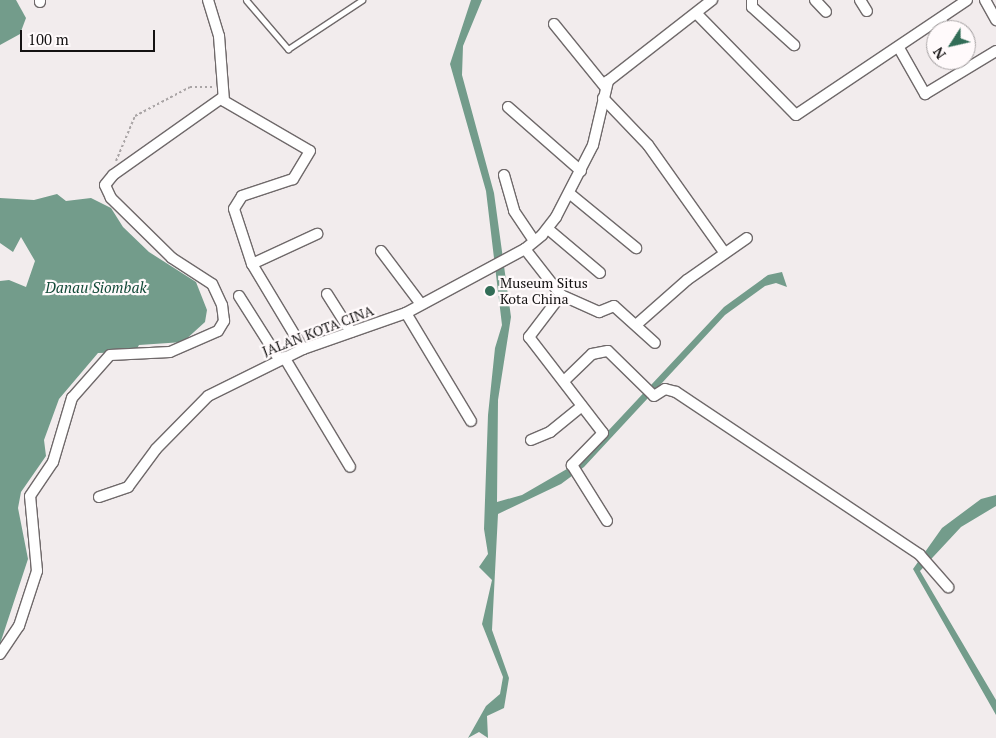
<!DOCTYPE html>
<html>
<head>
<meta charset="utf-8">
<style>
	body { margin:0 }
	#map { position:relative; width:996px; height:738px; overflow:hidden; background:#f2eced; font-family:"PT Serif",serif }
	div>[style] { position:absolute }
	.water>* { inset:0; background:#739c8b }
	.path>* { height:2px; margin-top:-1px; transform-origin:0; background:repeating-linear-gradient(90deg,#aaa5a6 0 2.5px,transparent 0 5px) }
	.roads { filter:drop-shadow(1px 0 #6f696a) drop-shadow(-1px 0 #6f696a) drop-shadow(0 1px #6f696a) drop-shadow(0 -1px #6f696a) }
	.lane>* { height:5px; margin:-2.5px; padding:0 2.5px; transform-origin:2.5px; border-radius:2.5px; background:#fff }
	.street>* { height:10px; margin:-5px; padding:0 5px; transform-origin:5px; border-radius:5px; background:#fff }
	.dots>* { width:14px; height:14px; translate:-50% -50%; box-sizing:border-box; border:2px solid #fffafb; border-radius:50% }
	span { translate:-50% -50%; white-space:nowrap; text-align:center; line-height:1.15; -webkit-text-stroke:4.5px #fffafb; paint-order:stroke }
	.poi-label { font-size:14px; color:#141212 }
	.left { translate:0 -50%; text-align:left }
	.street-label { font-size:14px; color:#141212 }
	.water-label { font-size:15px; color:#124a38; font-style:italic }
	.north { position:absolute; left:926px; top:20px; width:50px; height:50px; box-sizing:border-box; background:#fffafb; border:1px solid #a19d9e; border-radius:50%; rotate:235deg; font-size:14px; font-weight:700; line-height:20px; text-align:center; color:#141212 }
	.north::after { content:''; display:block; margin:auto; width:18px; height:22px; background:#326d57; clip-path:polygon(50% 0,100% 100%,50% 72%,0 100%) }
	.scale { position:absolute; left:20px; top:30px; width:135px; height:22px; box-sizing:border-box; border:2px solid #141212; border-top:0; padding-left:6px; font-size:15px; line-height:18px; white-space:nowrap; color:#141212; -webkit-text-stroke:4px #fffafb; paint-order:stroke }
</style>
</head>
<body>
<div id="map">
	<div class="water">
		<i style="clip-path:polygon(0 0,16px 0,26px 18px,20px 34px,0 45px)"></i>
		<i style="clip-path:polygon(471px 0,482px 0,463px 46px,462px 75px,494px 193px,511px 317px,498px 400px,497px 502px,522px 495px,579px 462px,724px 307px,768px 275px,782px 272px,787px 287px,776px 283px,765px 286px,725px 315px,584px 467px,561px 484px,498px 514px,492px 630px,509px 678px,504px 708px,487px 716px,488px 738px,479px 732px,468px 738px,486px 706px,500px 694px,503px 677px,482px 624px,492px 580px,479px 567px,488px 554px,484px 529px,488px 415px,495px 348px,502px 325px,486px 191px,450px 64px)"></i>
		<i style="clip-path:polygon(57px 194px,66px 201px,91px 198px,111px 208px,123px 227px,149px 252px,196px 282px,207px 310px,205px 322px,183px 342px,139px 345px,135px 352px,98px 353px,59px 399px,44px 440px,46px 456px,21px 492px,18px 508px,28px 559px,0 644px,0 281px,9px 280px,26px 287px,35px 261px,21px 237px,13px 252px,0 243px,0 198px,34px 200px)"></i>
		<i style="clip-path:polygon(996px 495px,996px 506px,961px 527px,920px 571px,996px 700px,996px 715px,913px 569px,942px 528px,981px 499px)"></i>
	</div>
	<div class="path">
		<i style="left:116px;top:161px;width:49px;rotate:-67.1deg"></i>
		<i style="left:135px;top:116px;width:62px;rotate:-27.8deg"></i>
		<i style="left:190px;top:87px;width:24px"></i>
	</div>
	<div class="roads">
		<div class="lane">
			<i style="left:246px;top:0;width:65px;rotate:49.4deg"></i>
			<i style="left:288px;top:49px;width:89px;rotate:-33.5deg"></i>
		</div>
		<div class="street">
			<i style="left:208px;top:0;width:38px;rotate:73deg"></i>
			<i style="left:219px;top:36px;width:65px;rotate:85.6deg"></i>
			<i style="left:224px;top:101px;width:99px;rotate:30.2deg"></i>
			<i style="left:310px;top:151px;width:33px;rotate:121deg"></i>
			<i style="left:293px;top:179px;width:54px;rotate:161.6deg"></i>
			<i style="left:242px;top:196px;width:15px;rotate:122deg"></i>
			<i style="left:234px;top:209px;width:58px;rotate:71.9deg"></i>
			<i style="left:252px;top:264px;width:99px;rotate:59deg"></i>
			<i style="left:752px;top:0;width:7px;rotate:90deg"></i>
			<i style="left:752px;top:7px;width:57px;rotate:42.1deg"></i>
			<i style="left:815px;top:0;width:16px;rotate:47deg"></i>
			<i style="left:860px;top:0;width:13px;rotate:58deg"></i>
			<i style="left:985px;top:0;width:23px;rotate:61deg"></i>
			<i style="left:40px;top:2px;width:2px;rotate:-90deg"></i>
			<i style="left:697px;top:14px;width:141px;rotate:45.6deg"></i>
			<i style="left:796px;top:115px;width:206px;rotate:-33.9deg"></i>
			<i style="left:940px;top:19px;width:13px;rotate:58deg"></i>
			<i style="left:554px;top:24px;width:81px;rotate:51deg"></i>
			<i style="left:899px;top:48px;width:53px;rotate:60.5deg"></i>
			<i style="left:925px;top:94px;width:83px;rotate:-31.2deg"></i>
			<i style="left:603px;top:98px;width:65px;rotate:46.2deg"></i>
			<i style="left:648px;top:145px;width:131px;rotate:54.6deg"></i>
			<i style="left:508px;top:107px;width:97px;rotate:41.2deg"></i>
			<i style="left:504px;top:175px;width:37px;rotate:74deg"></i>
			<i style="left:514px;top:211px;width:36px;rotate:56deg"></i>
			<i style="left:569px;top:193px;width:87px;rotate:39.4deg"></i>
			<i style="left:548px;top:229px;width:68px;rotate:40.2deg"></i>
			<i style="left:525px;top:249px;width:58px;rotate:52deg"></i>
			<i style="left:561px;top:295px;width:42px;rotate:24.1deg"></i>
			<i style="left:599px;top:312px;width:16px;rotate:-22deg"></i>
			<i style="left:614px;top:306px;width:55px;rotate:42.1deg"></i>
			<i style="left:381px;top:251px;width:66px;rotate:53deg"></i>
			<i style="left:252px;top:264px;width:72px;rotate:-24.8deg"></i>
			<i style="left:327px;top:294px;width:45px;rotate:57.7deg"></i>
			<i style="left:561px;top:295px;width:53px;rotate:127.3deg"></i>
			<i style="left:529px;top:337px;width:121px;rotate:52.4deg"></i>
			<i style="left:603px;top:433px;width:45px;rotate:134.1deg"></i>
			<i style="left:572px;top:465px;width:66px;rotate:58deg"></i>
			<i style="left:239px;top:296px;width:75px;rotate:57.6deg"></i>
			<i style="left:406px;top:313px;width:126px;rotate:59deg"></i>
			<i style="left:636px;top:325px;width:68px;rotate:-41.4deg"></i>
			<i style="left:687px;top:280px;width:73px;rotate:-35deg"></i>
			<i style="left:284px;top:357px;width:128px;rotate:59deg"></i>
			<i style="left:564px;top:381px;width:39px;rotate:-44deg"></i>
			<i style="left:592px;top:354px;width:16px;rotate:-11deg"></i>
			<i style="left:608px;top:351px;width:64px;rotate:44.4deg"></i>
			<i style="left:654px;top:396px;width:13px;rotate:-32deg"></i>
			<i style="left:665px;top:389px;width:11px;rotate:15deg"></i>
			<i style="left:676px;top:392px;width:293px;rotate:33.7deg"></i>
			<i style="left:920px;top:555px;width:43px;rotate:48.8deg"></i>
			<i style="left:531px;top:440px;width:21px;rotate:-23deg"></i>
			<i style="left:550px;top:432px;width:41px;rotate:-39.1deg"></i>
			<i style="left:99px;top:497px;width:31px;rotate:-19deg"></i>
			<i style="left:128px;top:487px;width:47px;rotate:-53.6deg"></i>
			<i style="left:156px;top:449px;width:74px;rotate:-45.5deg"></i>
			<i style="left:208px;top:396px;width:106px;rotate:-26.3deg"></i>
			<i style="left:303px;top:349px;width:109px;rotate:-19.3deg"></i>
			<i style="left:406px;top:313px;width:135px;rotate:-28.3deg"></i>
			<i style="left:525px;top:249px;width:22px;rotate:-39deg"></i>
			<i style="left:542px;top:235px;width:23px;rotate:-52deg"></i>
			<i style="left:556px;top:217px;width:81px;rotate:-62.8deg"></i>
			<i style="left:593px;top:145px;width:66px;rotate:-76.8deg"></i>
			<i style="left:608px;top:81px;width:132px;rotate:-37.9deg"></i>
			<i style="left:0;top:654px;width:34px;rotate:-56deg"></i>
			<i style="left:19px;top:626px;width:58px;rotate:-71.9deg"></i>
			<i style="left:37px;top:571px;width:75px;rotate:-95.3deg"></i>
			<i style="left:30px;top:496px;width:41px;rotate:-55.9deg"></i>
			<i style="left:53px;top:462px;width:67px;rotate:-73.5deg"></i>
			<i style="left:72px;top:398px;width:57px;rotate:-48.5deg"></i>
			<i style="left:110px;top:355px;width:60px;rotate:-2.9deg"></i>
			<i style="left:170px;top:352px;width:52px;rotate:-23.6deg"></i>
			<i style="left:218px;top:331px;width:12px;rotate:-59deg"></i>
			<i style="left:224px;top:321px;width:16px;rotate:-97deg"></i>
			<i style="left:222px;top:305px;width:23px;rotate:-115deg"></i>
			<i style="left:212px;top:284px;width:48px;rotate:-147deg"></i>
			<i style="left:172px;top:258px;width:86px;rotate:-135.5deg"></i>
			<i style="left:111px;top:198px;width:14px;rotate:-115deg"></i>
			<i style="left:105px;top:185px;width:13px;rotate:-51deg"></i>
			<i style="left:113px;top:175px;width:135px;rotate:-35.3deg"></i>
		</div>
	</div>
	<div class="dots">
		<i style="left:490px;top:291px;background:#326d57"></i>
	</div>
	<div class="poi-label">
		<span class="left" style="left:500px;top:291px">Museum Situs<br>Kota China</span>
	</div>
	<div class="street-label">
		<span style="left:318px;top:331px;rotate:-21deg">JALAN KOTA CINA</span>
	</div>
	<div class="water-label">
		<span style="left:96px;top:288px">Danau Siombak</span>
	</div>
	<div class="north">N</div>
	<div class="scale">100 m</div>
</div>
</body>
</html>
